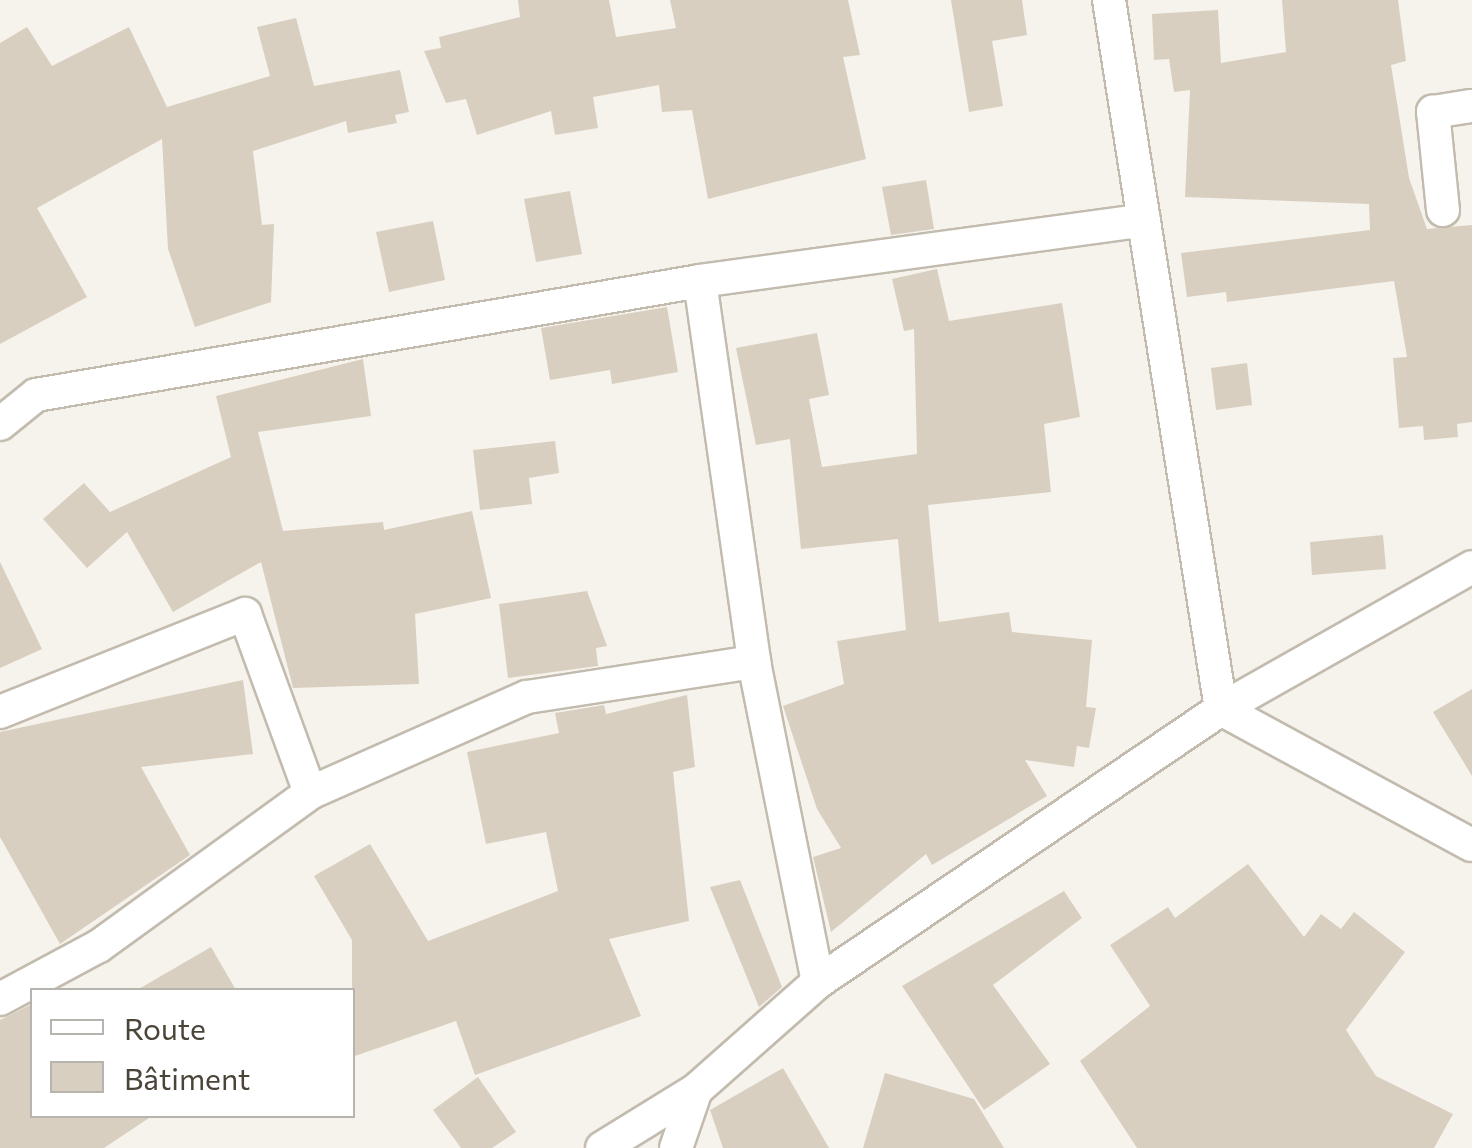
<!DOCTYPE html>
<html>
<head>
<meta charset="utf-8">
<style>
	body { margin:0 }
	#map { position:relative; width:1472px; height:1148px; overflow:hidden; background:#f6f3ec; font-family:Commissioner,sans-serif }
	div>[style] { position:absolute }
	.building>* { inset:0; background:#d8cfc1 }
	.roads { filter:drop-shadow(2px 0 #c2bbae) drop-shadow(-2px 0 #c2bbae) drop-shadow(0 2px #c2bbae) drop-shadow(0 -2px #c2bbae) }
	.minor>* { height:32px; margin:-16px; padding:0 16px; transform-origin:16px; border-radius:16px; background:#fff }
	span { translate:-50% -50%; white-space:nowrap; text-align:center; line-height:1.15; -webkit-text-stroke:8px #fff; paint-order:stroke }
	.legend { position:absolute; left:30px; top:988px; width:325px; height:130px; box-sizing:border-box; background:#fff; border:2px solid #b7b4b0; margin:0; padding:12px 18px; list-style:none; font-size:30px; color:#4b4439 }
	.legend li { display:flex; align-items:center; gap:20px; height:50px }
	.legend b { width:50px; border:2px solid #b7b4b0 }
</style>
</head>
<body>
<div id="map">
	<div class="building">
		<i style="clip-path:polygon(518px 0,609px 0,616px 37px,676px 28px,670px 0,848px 0,860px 55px,843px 57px,866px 159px,708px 199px,692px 110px,662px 112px,659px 85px,593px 97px,598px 128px,555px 135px,551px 111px,477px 135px,466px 99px,446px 103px,424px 51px,441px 48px,439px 37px,520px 17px)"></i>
		<i style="clip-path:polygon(951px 0,1022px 0,1027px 35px,992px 41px,1003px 106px,969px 112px)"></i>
		<i style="clip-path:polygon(1282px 0,1398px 0,1406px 61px,1391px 65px,1409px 178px,1427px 229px,1472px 225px,1472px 422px,1457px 424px,1458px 437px,1424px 440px,1423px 426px,1399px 428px,1393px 358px,1407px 357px,1394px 281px,1227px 302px,1226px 292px,1187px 297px,1181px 253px,1370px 230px,1369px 204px,1185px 197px,1190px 90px,1174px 92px,1169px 59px,1154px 60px,1152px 14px,1218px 10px,1221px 63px,1286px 52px)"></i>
		<i style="clip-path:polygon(296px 18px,314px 86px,400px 70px,409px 112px,395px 115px,397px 123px,348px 133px,346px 121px,253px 151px,262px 225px,274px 224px,271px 302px,195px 327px,168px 249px,162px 139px,37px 208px,87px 297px,0 344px,0 43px,27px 27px,52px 66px,129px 27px,167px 107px,270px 76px,257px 27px)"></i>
		<i style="clip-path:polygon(926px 180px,934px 229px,891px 235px,882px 187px)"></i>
		<i style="clip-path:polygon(570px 191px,582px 254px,536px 262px,524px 199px)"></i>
		<i style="clip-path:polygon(433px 221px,445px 280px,389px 292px,376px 232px)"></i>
		<i style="clip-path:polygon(937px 269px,949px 321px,1062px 303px,1080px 417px,1044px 424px,1051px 492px,928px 505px,939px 622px,1009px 612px,1012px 632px,1092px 640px,1086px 707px,1096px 708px,1089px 748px,1077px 746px,1074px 767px,1025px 760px,1047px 796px,932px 865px,926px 854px,831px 932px,813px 857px,841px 848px,817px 809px,783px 706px,844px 684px,837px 641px,906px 630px,898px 539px,801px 549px,790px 439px,756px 445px,736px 348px,817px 333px,829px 395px,809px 399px,822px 467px,917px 454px,914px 329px,904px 331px,892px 279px)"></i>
		<i style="clip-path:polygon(667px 307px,678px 372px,612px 384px,610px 370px,550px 380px,541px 328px)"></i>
		<i style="clip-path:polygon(363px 359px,371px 416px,258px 432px,283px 531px,383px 522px,384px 530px,472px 511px,491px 598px,415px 614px,419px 684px,293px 688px,261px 562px,173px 612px,127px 532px,87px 568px,43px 519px,84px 483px,110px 512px,231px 457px,216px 396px)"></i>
		<i style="clip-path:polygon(1247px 363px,1252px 405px,1216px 410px,1211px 368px)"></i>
		<i style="clip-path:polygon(555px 441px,559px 473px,529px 478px,532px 504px,480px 510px,473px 450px)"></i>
		<i style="clip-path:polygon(1383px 535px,1386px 569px,1312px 575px,1310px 542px)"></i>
		<i style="clip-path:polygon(0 562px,42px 649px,0 668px)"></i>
		<i style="clip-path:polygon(587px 591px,607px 646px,596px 648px,598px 666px,508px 678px,499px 604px)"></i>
		<i style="clip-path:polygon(243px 680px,253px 754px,141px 767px,190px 855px,60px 944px,0 837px,0 732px)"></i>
		<i style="clip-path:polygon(1472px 689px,1472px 776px,1433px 712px)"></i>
		<i style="clip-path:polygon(687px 695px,695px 767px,673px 772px,689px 921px,609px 939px,641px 1016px,475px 1075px,456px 1021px,352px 1057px,352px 940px,314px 876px,370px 844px,428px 941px,558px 891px,546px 832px,486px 844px,467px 752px,559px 733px,555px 713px,604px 705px,606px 714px)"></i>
		<i style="clip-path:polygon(1248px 864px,1304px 937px,1321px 914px,1341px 929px,1354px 912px,1405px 952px,1346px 1030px,1376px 1076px,1453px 1114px,1434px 1148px,1137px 1148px,1080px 1061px,1150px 1006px,1110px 945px,1168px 907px,1175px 918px)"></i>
		<i style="clip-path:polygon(740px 880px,782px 987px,759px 1007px,710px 887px)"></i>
		<i style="clip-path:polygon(1064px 891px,1082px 918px,993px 985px,1050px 1064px,984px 1110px,902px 986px)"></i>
		<i style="clip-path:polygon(211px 947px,236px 990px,137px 990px)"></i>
		<i style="clip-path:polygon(32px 1004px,32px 1116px,152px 1116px,104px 1148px,0 1148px,0 1020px)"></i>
		<i style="clip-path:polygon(783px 1068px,829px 1148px,723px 1148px,710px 1110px)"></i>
		<i style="clip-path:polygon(885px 1073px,974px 1099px,1004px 1148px,863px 1148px)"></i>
		<i style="clip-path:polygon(478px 1077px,516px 1132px,492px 1148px,461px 1148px,433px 1110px)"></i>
	</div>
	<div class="roads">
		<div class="minor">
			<i style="left:1109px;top:0;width:718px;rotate:81.02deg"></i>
			<i style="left:1221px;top:709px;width:285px;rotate:28.5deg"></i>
			<i style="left:1443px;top:210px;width:99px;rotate:-95.8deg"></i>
			<i style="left:1433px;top:112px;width:39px;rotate:-9deg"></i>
			<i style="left:700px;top:281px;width:385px;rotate:81.9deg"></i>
			<i style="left:754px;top:662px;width:326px;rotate:78.7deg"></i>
			<i style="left:0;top:424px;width:46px;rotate:-38.9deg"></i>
			<i style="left:36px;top:395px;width:674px;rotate:-9.74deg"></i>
			<i style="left:700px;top:281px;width:448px;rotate:-7.8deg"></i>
			<i style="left:0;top:712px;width:264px;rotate:-21.8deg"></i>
			<i style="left:245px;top:614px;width:190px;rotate:70deg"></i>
			<i style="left:0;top:999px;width:112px;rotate:-28.2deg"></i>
			<i style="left:99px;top:946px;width:261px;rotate:-35.9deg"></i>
			<i style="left:310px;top:793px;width:237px;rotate:-23.9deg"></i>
			<i style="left:527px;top:697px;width:230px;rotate:-8.8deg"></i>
			<i style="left:602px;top:1148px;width:110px;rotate:-31.7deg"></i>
			<i style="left:696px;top:1090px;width:163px;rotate:-41.5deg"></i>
			<i style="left:818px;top:982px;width:487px;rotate:-34.1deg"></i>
			<i style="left:1221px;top:709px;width:288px;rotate:-29.5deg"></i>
			<i style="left:676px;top:1148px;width:61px;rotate:-71deg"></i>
		</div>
	</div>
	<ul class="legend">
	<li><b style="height:12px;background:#fff"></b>Route</li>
	<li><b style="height:28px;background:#d8cfc1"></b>Bâtiment</li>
	</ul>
</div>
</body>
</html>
